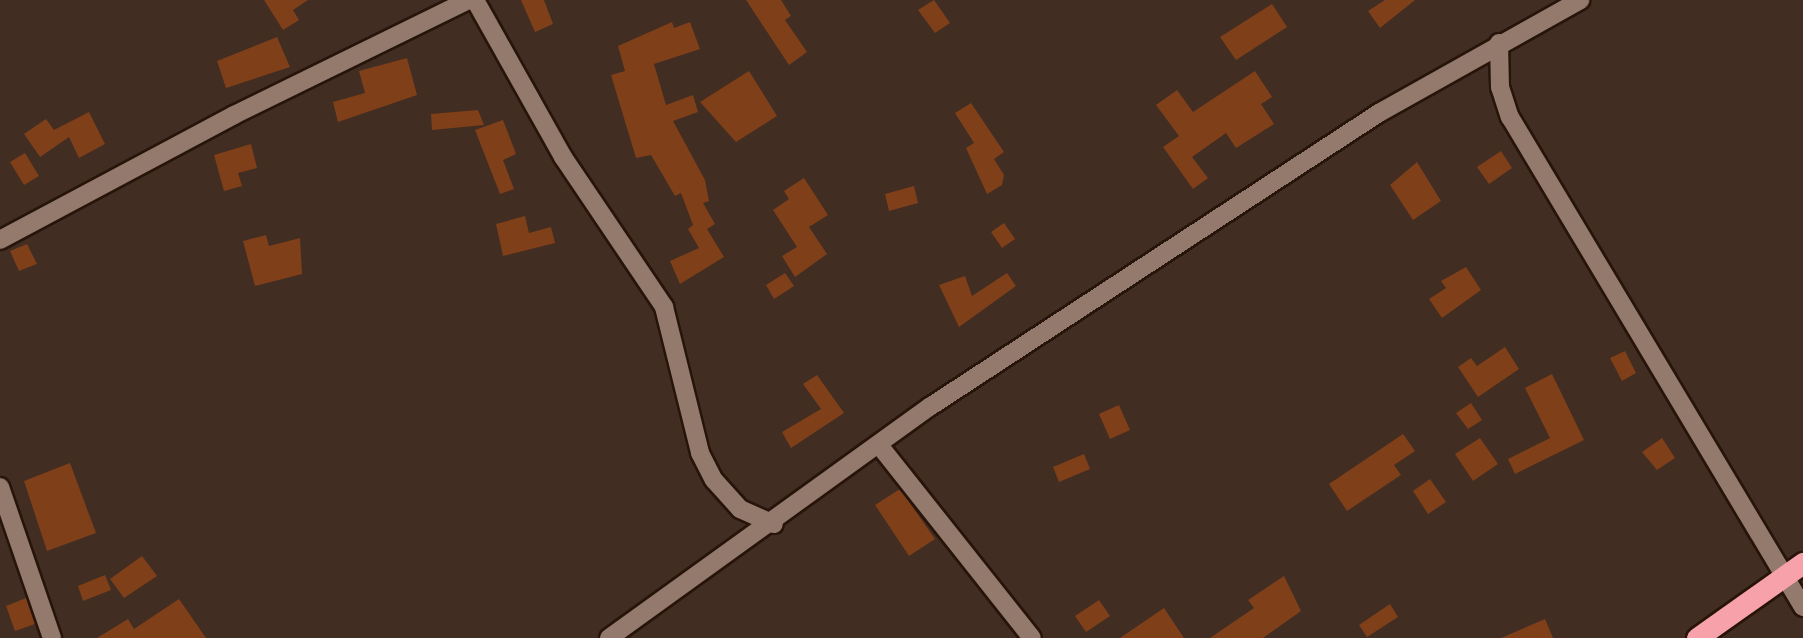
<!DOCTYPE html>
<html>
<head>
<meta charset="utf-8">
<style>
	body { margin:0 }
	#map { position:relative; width:1803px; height:638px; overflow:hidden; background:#422d22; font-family:Rubik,sans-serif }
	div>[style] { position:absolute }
	.building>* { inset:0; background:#7f3f19 }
	.roads { filter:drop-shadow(2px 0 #27140a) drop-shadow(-2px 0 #27140a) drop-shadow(0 2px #27140a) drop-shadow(0 -2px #27140a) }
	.minor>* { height:18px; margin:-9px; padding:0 9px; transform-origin:9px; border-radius:9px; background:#937a6d }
	.highway>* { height:21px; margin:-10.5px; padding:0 10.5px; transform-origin:10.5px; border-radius:10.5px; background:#f7a1aa }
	span { translate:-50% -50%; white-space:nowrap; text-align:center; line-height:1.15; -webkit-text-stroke:5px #422d22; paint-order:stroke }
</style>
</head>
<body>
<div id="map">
	<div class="building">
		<i style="clip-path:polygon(264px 0,308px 0,293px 10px,299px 20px,283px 30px)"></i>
		<i style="clip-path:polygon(521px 0,544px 0,553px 24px,535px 32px)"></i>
		<i style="clip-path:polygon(746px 0,781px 0,791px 16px,785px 20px,807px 52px,789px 65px)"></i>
		<i style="clip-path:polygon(934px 0,950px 23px,935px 33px,918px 10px)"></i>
		<i style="clip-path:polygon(1385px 0,1415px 0,1380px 28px,1368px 11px)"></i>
		<i style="clip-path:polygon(1272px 4px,1287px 27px,1236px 60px,1220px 37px)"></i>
		<i style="clip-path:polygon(672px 22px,674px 28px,690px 22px,700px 49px,654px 64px,666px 105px,693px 95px,698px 112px,673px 121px,705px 180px,709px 201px,703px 203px,715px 224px,707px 229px,724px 257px,680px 284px,670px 261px,699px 248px,688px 229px,693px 225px,681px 193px,675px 196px,651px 155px,636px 158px,611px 75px,625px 71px,618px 46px)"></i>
		<i style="clip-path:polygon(277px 37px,290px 67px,226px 88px,217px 61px)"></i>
		<i style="clip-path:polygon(407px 58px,417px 95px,338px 122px,333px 102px,365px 93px,359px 71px)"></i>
		<i style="clip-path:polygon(749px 71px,777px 116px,736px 142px,700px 102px)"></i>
		<i style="clip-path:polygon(1255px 71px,1272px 97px,1261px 104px,1274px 124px,1236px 148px,1226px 133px,1192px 157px,1208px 178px,1193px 189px,1163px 147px,1179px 136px,1156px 105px,1177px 90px,1193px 112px)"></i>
		<i style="clip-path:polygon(971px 103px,1004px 152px,994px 159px,1004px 175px,1002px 185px,987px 194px,966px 148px,974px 143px,955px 113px)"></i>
		<i style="clip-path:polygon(478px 110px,484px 125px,432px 130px,431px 114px)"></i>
		<i style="clip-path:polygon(89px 112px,105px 144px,79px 158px,69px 137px,40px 157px,24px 134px,46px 119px,54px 130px)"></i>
		<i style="clip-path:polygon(503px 120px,516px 154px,503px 160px,514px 189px,500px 194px,475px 130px)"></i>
		<i style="clip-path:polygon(251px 144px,257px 168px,238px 173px,242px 186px,224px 191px,214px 155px)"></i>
		<i style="clip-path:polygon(1501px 151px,1512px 168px,1489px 184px,1477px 167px)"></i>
		<i style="clip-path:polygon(25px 153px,39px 176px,24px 185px,10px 162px)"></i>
		<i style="clip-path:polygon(1417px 162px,1441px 201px,1413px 220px,1390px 185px)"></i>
		<i style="clip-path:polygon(804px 178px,828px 215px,809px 227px,827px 254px,795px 277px,782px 256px,797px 247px,773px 210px,789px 199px,784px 191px)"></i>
		<i style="clip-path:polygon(914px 186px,918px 203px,889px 211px,885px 194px)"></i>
		<i style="clip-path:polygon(525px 216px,529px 233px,551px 227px,555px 243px,503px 256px,496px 224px)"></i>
		<i style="clip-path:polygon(1004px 223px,1015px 239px,1002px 248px,991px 232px)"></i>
		<i style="clip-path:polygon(266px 235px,269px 246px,300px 238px,302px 274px,255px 286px,243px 241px)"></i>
		<i style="clip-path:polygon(27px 244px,37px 264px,19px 271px,10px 251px)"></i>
		<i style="clip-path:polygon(1466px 267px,1481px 290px,1442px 318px,1429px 299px,1446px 288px,1441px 281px)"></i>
		<i style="clip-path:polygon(785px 273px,794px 286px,774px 299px,766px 285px)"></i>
		<i style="clip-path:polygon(1007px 273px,1016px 286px,959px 327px,939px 285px,965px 276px,972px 296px)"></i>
		<i style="clip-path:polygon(1505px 347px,1519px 369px,1478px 397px,1458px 367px,1471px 358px,1477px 366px)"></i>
		<i style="clip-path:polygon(1625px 351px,1636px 373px,1622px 381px,1610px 358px)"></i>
		<i style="clip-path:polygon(1552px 374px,1584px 440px,1515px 474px,1508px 459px,1550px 438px,1525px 388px)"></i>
		<i style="clip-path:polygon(817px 375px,844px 413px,791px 448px,782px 432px,821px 409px,803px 384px)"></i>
		<i style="clip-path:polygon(1471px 403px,1482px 420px,1468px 429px,1456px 413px)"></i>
		<i style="clip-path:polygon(1119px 405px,1130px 430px,1110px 439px,1099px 414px)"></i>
		<i style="clip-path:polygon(1403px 434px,1415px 451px,1394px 465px,1401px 475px,1347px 511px,1329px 484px)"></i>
		<i style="clip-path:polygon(1480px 438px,1498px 464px,1473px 481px,1455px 454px)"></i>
		<i style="clip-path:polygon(1662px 438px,1675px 458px,1657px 470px,1642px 452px)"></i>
		<i style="clip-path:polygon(1084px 454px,1090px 469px,1059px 482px,1053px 467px)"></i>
		<i style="clip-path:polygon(70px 463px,96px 533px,47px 551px,24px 481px)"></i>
		<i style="clip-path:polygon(1430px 479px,1446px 502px,1428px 514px,1413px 491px)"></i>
		<i style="clip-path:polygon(900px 489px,935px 539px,909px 556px,875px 505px)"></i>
		<i style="clip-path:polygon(142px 556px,157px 576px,124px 598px,110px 579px)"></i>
		<i style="clip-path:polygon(105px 575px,111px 590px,83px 601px,78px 586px)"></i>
		<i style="clip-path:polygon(1284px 576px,1301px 611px,1263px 638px,1210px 638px,1254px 608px,1248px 600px)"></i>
		<i style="clip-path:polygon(26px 598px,35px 624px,15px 631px,6px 606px)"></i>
		<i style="clip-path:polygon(179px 599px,206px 638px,97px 638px,128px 619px,134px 629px)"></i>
		<i style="clip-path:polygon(1099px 600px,1110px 616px,1086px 632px,1075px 616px)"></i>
		<i style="clip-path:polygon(1390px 604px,1398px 617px,1367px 637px,1359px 625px)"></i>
		<i style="clip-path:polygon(1164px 608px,1184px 638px,1120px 638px)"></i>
		<i style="clip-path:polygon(1545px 619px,1553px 638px,1501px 638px)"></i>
	</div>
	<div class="roads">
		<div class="minor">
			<i style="left:475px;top:0;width:180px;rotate:60.7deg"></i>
			<i style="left:563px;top:157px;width:181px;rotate:56deg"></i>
			<i style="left:664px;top:307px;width:150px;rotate:76.1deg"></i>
			<i style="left:700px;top:453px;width:30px;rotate:63deg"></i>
			<i style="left:714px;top:480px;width:39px;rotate:48deg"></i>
			<i style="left:740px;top:509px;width:37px;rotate:24deg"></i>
			<i style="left:1499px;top:43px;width:44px;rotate:88.7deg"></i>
			<i style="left:1500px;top:87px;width:32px;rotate:72deg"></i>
			<i style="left:1510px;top:117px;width:571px;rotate:59.12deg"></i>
			<i style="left:0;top:240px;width:265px;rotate:-28.1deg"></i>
			<i style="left:234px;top:115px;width:262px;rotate:-26.1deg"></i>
			<i style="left:879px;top:445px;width:246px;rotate:51.6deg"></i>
			<i style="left:0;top:487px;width:160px;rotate:71deg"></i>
			<i style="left:609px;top:638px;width:397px;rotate:-35.8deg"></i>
			<i style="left:931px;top:406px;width:535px;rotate:-33.19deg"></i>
			<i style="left:1379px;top:113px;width:231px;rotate:-29.3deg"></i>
		</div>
		<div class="highway">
			<i style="left:1697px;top:638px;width:130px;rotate:-35.3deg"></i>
		</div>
	</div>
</div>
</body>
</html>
